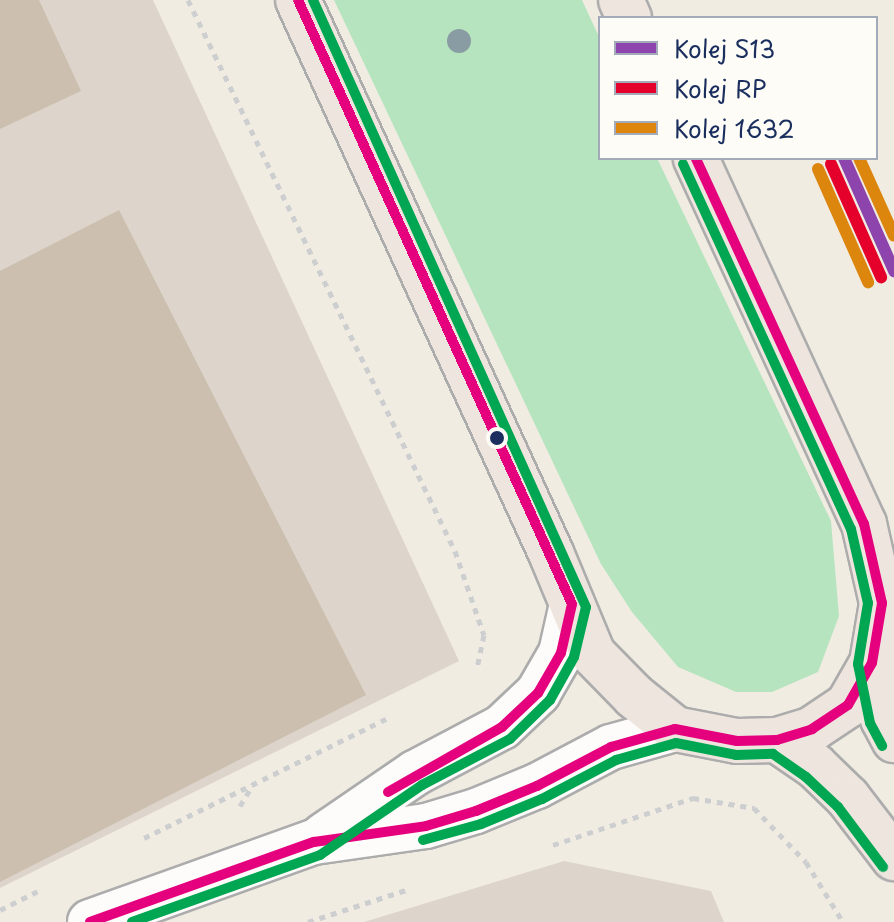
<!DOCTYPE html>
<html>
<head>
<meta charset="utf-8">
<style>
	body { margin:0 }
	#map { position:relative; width:894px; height:922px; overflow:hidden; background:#f1ece2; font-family:"Playpen Sans",sans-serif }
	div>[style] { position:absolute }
	.industrial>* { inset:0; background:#ddd5cb }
	.green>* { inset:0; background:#b6e4bf }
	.building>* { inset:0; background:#ccbfaf }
	.path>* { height:5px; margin-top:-2.5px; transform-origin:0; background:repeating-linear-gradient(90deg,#cdcecf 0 6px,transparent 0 12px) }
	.roads { filter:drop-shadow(2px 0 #acacac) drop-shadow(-2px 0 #acacac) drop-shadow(0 2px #acacac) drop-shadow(0 -2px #acacac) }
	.minor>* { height:44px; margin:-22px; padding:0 22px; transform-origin:22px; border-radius:22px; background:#fdfcfb }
	.major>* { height:44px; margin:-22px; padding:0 22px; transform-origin:22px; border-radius:22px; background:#eee6de }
	.bus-1>* { height:10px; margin:-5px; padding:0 5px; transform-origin:5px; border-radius:5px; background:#e5007d }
	.bus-2>* { height:10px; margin:-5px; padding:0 5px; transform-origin:5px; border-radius:5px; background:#00a651 }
	.rail-1>* { height:12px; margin:-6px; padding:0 6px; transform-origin:6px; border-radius:6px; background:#8e44ad }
	.rail-2>* { height:12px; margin:-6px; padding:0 6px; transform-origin:6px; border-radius:6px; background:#e4002b }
	.rail-3>* { height:12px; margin:-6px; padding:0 6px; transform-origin:6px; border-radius:6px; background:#dd860e }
	.rail-4>* { height:12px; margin:-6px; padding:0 6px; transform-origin:6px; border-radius:6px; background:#dd860e }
	.trees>* { width:24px; height:24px; margin:-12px; border-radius:50%; background:#8a9ca3 }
	.dots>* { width:22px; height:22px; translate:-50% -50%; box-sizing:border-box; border:4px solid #fdfcf7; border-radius:50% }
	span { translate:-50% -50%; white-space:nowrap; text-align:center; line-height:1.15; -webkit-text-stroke:7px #fdfcf7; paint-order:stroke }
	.legend { position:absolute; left:598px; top:16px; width:280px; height:144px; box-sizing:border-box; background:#fdfcf7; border:2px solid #a3aaba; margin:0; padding:10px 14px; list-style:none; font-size:24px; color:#1b2f5e }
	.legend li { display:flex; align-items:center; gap:16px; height:40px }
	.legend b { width:40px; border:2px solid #a3aaba }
</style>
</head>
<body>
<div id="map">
	<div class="industrial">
		<i style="clip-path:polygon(0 0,153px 0,459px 661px,0 888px)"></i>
		<i style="clip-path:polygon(564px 861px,711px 891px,724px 922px,364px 922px)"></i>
	</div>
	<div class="green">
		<i style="clip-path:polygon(334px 0,582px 0,600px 39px,600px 158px,657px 158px,831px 521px,839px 616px,818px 672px,772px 692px,736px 692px,678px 667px,632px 612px,601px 564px)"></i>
	</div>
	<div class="building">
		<i style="clip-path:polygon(0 0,39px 0,81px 91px,0 129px)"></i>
		<i style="clip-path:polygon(119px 210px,366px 695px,0 882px,0 271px)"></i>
	</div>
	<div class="path">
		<i style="left:188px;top:0;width:612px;rotate:64.15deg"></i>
		<i style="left:455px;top:551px;width:89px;rotate:71deg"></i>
		<i style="left:484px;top:635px;width:34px;rotate:102deg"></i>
		<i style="left:240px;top:806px;width:26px;rotate:-59deg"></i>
		<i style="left:144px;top:838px;width:270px;rotate:-26.2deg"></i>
		<i style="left:553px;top:845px;width:148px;rotate:-18.6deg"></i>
		<i style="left:693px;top:798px;width:62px;rotate:9.3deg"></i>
		<i style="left:754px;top:808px;width:75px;rotate:46.1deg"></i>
		<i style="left:806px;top:862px;width:70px;rotate:58.3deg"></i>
		<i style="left:0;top:910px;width:47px;rotate:-26.6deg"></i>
		<i style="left:308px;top:922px;width:103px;rotate:-18.1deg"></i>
	</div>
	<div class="roads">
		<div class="minor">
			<i style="left:323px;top:836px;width:112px;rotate:-34.4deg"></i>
			<i style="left:415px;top:773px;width:98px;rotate:-27.9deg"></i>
			<i style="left:502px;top:727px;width:50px;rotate:-43.4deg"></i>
			<i style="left:538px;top:693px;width:46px;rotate:-60.1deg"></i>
			<i style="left:561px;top:653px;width:50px;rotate:-77.3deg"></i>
			<i style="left:90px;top:922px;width:238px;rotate:-19.7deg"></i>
			<i style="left:314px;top:842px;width:113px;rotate:-8.1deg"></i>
			<i style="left:426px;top:826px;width:52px;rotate:-16.7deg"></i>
			<i style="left:476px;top:811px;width:66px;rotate:-22.3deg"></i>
			<i style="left:537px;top:786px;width:84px;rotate:-27.8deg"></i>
			<i style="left:611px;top:747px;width:66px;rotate:-15.7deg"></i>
		</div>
		<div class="major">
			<i style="left:298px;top:0;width:608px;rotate:65.42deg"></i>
			<i style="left:551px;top:553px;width:109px;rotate:67.4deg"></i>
			<i style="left:593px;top:654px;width:59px;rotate:45.7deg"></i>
			<i style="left:634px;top:696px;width:53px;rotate:38.8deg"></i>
			<i style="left:675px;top:729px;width:63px;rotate:11deg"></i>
			<i style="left:737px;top:741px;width:40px;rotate:-1.4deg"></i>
			<i style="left:777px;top:740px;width:37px;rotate:-17deg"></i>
			<i style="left:812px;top:729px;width:43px;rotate:-33.7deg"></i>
			<i style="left:848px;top:705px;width:48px;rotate:-60.3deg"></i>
			<i style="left:872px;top:663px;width:61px;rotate:-80.5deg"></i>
			<i style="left:882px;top:603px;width:81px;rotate:-102.8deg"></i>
			<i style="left:864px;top:524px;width:403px;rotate:-114.7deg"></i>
			<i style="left:621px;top:0;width:20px;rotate:66deg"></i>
			<i style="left:872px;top:663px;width:57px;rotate:78.9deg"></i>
			<i style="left:883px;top:719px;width:24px;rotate:62deg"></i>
			<i style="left:777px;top:740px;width:46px;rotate:34.4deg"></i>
			<i style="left:815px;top:766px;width:46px;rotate:44.1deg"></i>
			<i style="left:848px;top:798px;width:76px;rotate:52.5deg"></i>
		</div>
	</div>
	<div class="bus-1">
		<i style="left:298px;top:0;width:663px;rotate:65.6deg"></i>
		<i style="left:388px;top:792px;width:131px;rotate:-29.7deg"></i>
		<i style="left:502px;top:727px;width:50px;rotate:-43.4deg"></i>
		<i style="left:538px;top:693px;width:46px;rotate:-60.1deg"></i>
		<i style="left:561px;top:653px;width:50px;rotate:-77.3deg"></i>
		<i style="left:90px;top:922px;width:238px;rotate:-19.7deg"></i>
		<i style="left:314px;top:842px;width:113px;rotate:-8.1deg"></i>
		<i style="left:426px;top:826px;width:52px;rotate:-16.7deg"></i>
		<i style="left:476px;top:811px;width:66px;rotate:-22.3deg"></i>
		<i style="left:537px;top:786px;width:84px;rotate:-27.8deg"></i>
		<i style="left:611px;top:747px;width:66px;rotate:-15.7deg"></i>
		<i style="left:675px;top:729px;width:63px;rotate:11deg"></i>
		<i style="left:737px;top:741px;width:40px;rotate:-1.4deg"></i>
		<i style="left:777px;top:740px;width:37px;rotate:-17deg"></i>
		<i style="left:812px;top:729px;width:43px;rotate:-33.7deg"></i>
		<i style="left:848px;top:705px;width:48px;rotate:-60.3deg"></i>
		<i style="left:872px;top:663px;width:61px;rotate:-80.5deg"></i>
		<i style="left:882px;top:603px;width:81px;rotate:-102.8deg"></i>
		<i style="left:864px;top:524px;width:403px;rotate:-114.7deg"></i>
	</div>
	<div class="bus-2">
		<i style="left:683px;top:164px;width:402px;rotate:65.3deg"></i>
		<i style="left:851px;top:529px;width:76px;rotate:77.1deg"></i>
		<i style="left:868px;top:603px;width:62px;rotate:99.3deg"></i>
		<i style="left:858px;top:664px;width:60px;rotate:78.5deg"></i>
		<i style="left:870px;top:723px;width:26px;rotate:62deg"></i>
		<i style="left:423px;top:840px;width:60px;rotate:-15.4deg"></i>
		<i style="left:481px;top:824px;width:66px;rotate:-22.3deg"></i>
		<i style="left:542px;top:799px;width:84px;rotate:-27.8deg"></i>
		<i style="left:616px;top:760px;width:62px;rotate:-15.8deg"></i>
		<i style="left:676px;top:743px;width:61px;rotate:11.3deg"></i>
		<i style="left:736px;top:755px;width:37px;rotate:-2deg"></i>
		<i style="left:773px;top:754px;width:40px;rotate:34.9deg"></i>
		<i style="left:806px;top:777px;width:44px;rotate:43.2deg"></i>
		<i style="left:838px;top:807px;width:75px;rotate:53.1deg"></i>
		<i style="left:132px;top:922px;width:200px;rotate:-19.6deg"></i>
		<i style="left:320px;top:855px;width:124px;rotate:-34.5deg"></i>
		<i style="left:422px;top:785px;width:99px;rotate:-27.6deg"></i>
		<i style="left:510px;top:739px;width:56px;rotate:-44.3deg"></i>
		<i style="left:550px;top:700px;width:49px;rotate:-60.8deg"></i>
		<i style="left:574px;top:657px;width:51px;rotate:-76.5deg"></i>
		<i style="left:586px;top:607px;width:666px;rotate:-114.22deg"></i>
	</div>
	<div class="rail-1">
		<i style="left:844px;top:158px;width:124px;rotate:66.1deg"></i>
	</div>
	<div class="rail-2">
		<i style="left:831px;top:164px;width:124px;rotate:66.1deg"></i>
	</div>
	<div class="rail-3">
		<i style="left:859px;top:158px;width:85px;rotate:65.8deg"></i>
	</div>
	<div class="rail-4">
		<i style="left:818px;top:169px;width:124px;rotate:66.1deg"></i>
	</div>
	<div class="trees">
		<i style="left:459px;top:41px"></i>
	</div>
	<div class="dots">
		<i style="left:497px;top:438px;background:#1b2f5e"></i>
	</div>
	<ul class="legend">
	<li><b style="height:10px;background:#8e44ad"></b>Kolej S13</li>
	<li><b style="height:10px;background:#e4002b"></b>Kolej RP</li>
	<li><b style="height:10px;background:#dd860e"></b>Kolej 1632</li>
	</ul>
</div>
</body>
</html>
